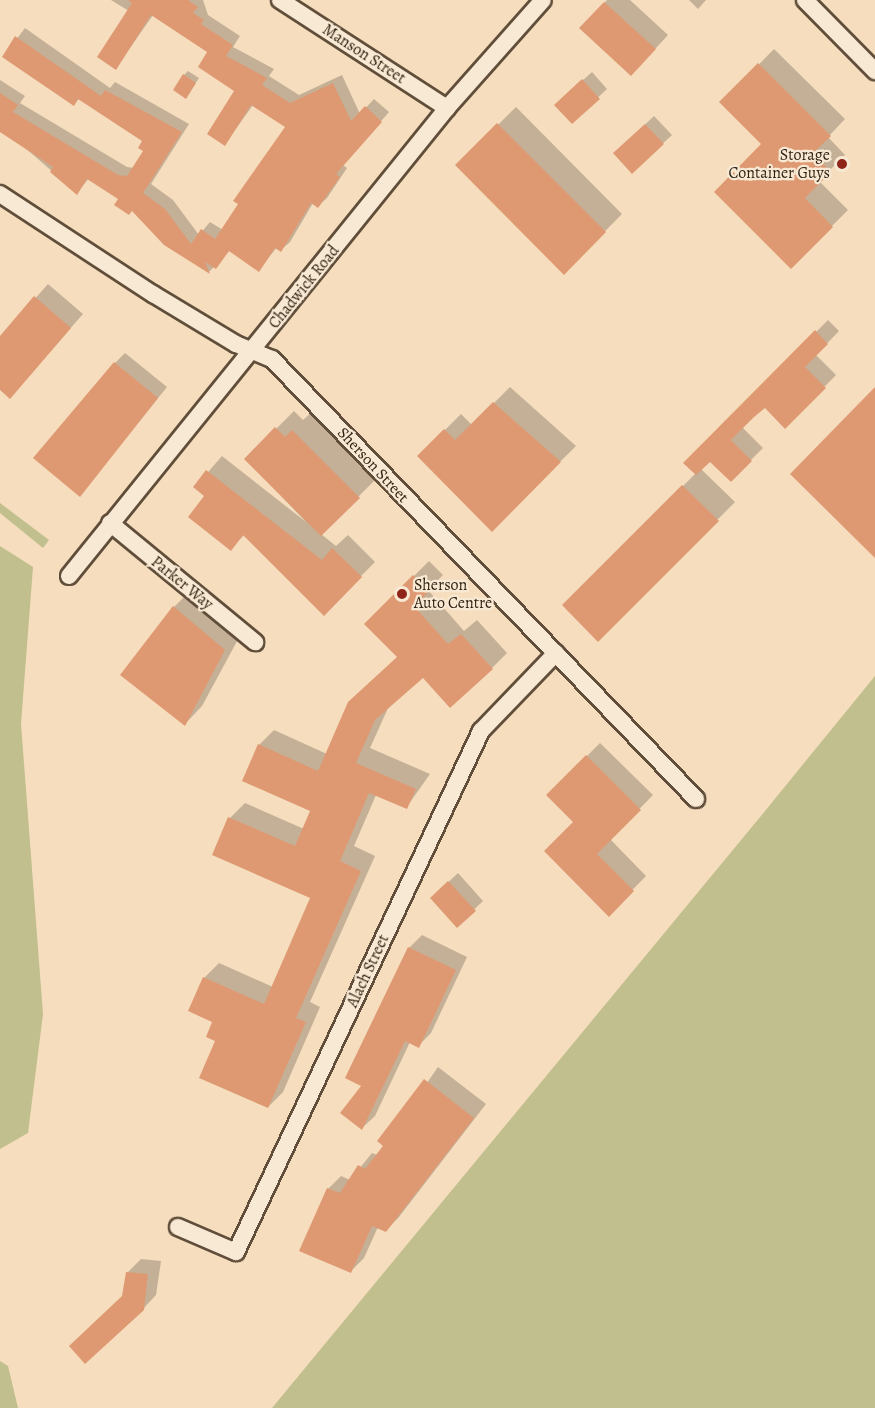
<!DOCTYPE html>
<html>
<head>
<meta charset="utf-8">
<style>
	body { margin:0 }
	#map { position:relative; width:875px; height:1408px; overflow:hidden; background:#f5ddbd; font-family:Alegreya,serif }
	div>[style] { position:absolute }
	.green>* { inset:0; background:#c1bf8e }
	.shadow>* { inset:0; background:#0003 }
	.building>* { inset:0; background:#df9972 }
	.roads { filter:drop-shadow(2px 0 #604e3a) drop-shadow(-2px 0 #604e3a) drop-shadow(0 2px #604e3a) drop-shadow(0 -2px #604e3a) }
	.minor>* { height:16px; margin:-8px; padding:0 8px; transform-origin:8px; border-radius:8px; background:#f8e9d4 }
	.dots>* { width:16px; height:16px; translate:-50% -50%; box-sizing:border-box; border:3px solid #f8e9d4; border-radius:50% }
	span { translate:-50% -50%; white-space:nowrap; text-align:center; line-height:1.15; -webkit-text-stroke:4.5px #f8e9d4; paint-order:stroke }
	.street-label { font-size:16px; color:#2e1f0f }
	.poi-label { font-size:16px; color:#2e1f0f }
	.right { translate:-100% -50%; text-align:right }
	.left { translate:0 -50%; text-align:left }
</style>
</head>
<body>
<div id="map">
	<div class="green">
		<i style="clip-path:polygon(0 503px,49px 540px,43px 548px,0 513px)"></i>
		<i style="clip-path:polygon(0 546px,33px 567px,21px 724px,43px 1014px,28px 1133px,0 1149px)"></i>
		<i style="clip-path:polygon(875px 676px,875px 1408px,272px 1408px,756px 822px)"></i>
		<i style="clip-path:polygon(0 1361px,8px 1366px,18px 1408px,0 1408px)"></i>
	</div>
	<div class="shadow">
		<i style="clip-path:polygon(111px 0,203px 0,208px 15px,240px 36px,233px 47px,274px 69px,269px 76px,299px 95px,342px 75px,360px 114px,374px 99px,389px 112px,343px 165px,347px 168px,327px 198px,318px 206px,313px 203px,290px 242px,281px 250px,277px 247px,259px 270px,230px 250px,209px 272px,165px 244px,120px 198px,89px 178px,77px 193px,0 126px,0 80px,25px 96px,20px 103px,127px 167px,134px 168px,145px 151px,144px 140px,80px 98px,73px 105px,4px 56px,25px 28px,110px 88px,115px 82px,189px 124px,151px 184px,173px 200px,199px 235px,210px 222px,223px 230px,287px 126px,253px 105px,225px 144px,236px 90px,209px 52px,153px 15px,116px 68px,129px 11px)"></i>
		<i style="clip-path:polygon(607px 0,630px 0,668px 35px,644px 61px,581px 28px)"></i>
		<i style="clip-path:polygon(689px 0,706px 0,698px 9px)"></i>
		<i style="clip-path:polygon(774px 49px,845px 119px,828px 137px,845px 155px,819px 181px,848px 210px,791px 267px,763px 144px,722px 102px)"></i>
		<i style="clip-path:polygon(188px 71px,199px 78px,189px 93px,184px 75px)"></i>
		<i style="clip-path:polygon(592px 72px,607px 89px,572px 122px,565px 96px)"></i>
		<i style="clip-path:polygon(516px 107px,622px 214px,564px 273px,457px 165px)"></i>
		<i style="clip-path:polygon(654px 116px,672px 135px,632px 172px,615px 153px)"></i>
		<i style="clip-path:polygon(48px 284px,83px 314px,10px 397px,0 388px,0 338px)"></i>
		<i style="clip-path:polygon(828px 320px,839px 331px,816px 355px,836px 375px,785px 427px,765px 406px,742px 427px,763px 448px,731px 480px,710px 460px,701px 469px,735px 502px,598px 640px,564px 605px,696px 473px,686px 463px)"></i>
		<i style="clip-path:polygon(125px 353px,167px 387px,80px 495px,115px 363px)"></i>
		<i style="clip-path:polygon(510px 387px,576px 446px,492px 529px,419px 456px,461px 414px,472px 425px)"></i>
		<i style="clip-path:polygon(294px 411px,303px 420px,311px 413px,376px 479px,321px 534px,336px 546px,348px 535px,375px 562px,324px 613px,245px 534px,231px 549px,206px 496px,195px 487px,222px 456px,306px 522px,246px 459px)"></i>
		<i style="clip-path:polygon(429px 561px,443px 575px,428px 590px,464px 631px,477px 620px,507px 653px,492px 668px,423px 676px,389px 706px,370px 748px,430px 774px,406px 808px,376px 795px,354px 846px,375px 856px,310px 1002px,320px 1007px,283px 1092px,268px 1107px,217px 1040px,204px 978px,219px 963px,273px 987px,312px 897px,230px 818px,245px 803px,304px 829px,312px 810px,259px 745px,274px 730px,327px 754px,398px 657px,366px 624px)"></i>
		<i style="clip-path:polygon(191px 590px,242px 632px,202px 706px,185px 724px,174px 607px)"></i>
		<i style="clip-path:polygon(600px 743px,653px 795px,610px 839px,646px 876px,609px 914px,575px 822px,548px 795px)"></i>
		<i style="clip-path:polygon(458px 873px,483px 901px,457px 926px,441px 889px)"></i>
		<i style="clip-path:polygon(422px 935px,467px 957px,431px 1033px,418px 1046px,410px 1042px,375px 1116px,362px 1128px,363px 1086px,409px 948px)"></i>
		<i style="clip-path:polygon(438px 1067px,486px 1104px,399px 1217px,386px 1230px,378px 1227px,364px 1258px,351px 1271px,328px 1189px,341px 1176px,350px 1180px,372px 1153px,377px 1155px)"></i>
		<i style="clip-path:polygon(141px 1259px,161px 1261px,156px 1295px,143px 1309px,124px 1296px,127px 1273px)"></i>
	</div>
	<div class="building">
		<i style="clip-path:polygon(128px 0,188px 0,198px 7px,193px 13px,204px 20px,201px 24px,233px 45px,226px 56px,267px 78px,262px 85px,290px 103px,333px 83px,351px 121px,365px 106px,382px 122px,336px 174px,340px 177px,318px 208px,311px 203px,281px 252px,275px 248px,259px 272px,229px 251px,216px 269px,205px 262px,210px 274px,164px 245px,132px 211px,129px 215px,114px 205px,118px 199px,87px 179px,77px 195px,50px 172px,53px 167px,0 132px,0 93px,18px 105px,13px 112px,118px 175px,127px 176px,143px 151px,138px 148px,142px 141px,78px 99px,74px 106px,2px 57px,15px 36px,101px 96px,105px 90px,182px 132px,143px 193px,165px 209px,191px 244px,201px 229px,215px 239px,238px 204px,233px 201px,285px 127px,251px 105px,225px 146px,207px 134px,234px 91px,198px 67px,207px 52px,151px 15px,116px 70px,97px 57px,132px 3px)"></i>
		<i style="clip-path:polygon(604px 2px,656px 49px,631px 76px,579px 28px)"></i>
		<i style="clip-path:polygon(758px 63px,831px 136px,813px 153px,831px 172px,805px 198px,833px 227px,791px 269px,714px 192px,761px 144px,719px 102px)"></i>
		<i style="clip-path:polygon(183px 74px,196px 83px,186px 99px,173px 90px)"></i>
		<i style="clip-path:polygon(582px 79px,600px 99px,572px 124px,554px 105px)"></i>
		<i style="clip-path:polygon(497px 123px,606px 232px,564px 275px,455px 165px)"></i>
		<i style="clip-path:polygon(645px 124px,664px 144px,632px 174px,613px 153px)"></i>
		<i style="clip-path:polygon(34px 296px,71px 328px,10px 399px,0 390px,0 336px)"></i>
		<i style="clip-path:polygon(815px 330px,828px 344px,805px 367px,826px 388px,785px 429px,765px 408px,754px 417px,731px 440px,752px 461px,731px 482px,710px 462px,696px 475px,683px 463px)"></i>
		<i style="clip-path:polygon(114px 362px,158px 398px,80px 497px,33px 458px)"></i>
		<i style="clip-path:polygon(875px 387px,875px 558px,790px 474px)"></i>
		<i style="clip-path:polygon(493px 402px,561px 462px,492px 532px,417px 456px,444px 429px,455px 440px)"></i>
		<i style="clip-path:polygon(275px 427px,285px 437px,292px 430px,360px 498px,321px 536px,244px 459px)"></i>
		<i style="clip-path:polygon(206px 470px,322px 560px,332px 548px,362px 577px,324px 616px,243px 535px,231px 551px,188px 517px,204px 496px,193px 487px)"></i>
		<i style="clip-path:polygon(682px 485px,719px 521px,598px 642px,562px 605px)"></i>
		<i style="clip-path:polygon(413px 575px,429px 591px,414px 606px,448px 644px,461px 634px,493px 669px,450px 708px,423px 678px,375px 720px,356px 763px,416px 789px,407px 809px,369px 793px,340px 861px,361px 871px,296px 1018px,306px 1022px,268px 1108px,199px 1078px,215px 1041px,206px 1037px,212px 1022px,188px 1011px,203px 977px,264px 1004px,310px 898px,212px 855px,228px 817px,295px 846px,310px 811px,242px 781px,258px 744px,318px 771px,348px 702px,397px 657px,364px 624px)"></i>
		<i style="clip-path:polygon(173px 606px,225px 650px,185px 726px,120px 675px)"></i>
		<i style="clip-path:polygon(586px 755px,641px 810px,597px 854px,634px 891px,609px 917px,544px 851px,573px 822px,546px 795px)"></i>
		<i style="clip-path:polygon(448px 881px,476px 911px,457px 928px,430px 898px)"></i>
		<i style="clip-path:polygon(408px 947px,456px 970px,419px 1048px,405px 1041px,362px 1130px,340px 1113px,361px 1086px,345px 1078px)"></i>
		<i style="clip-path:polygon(424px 1079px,474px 1118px,386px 1232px,372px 1226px,351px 1273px,299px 1251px,327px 1188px,340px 1193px,358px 1165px,365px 1169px,383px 1146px,377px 1141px)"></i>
		<i style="clip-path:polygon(126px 1272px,148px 1274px,144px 1310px,85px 1364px,69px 1346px,122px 1296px)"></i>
	</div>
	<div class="roads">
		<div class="minor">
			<i style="left:280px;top:0;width:199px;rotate:32.9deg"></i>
			<i style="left:805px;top:0;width:100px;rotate:45.4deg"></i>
			<i style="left:0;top:194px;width:183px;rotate:33.2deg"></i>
			<i style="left:153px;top:294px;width:97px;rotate:31.1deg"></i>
			<i style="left:236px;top:344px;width:39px;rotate:23deg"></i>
			<i style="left:272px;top:359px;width:611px;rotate:46.06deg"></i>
			<i style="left:110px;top:523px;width:188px;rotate:39.4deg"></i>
			<i style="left:69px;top:576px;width:602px;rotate:-51.07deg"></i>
			<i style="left:447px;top:108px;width:144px;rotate:-48.4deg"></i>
			<i style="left:178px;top:1227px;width:63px;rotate:23.3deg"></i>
			<i style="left:236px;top:1252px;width:576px;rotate:-64.81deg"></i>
			<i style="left:481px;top:731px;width:108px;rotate:-46.1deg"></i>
		</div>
	</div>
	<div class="dots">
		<i style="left:842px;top:164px;background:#8f2418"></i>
		<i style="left:402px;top:594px;background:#8f2418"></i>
	</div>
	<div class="street-label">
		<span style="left:364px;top:54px;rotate:33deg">Manson Street</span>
		<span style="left:304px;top:287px;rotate:-51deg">Chadwick Road</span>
		<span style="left:373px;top:465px;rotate:47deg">Sherson Street</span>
		<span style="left:182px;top:583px;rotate:39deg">Parker Way</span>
		<span style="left:368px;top:971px;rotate:-65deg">Alach Street</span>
	</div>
	<div class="poi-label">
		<span class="right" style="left:830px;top:164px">Storage<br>Container Guys</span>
		<span class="left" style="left:414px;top:594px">Sherson<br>Auto Centre</span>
	</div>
</div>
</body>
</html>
